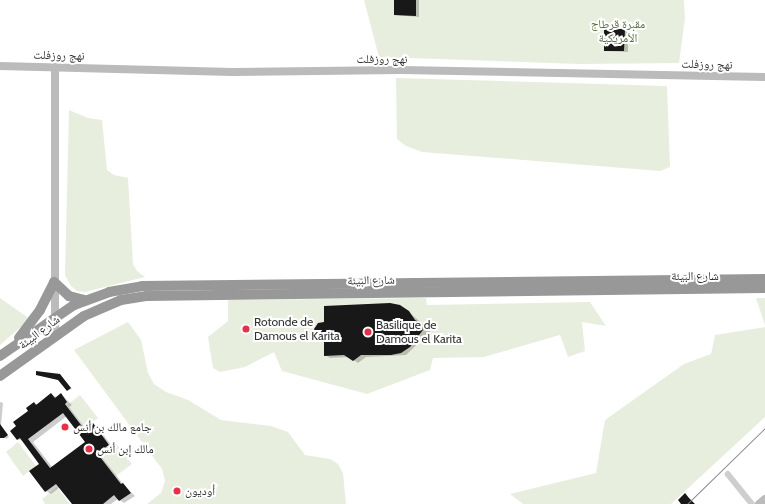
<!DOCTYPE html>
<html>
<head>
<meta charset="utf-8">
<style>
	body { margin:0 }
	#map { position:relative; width:765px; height:504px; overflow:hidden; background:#fff; font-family:Cabin,"Noto Naskh Arabic",sans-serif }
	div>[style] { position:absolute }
	.green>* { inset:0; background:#e8eede }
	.shadow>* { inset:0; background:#0003 }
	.building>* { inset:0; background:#181818 }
	.street>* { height:5.5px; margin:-2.75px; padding:0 2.75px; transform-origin:2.75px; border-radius:2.75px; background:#cecece }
	.secondary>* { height:8px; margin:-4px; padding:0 4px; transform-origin:4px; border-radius:4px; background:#bbb }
	.highway>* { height:10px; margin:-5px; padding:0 5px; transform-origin:5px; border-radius:5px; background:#989898 }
	.tram>* { height:1px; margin:-0.5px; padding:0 0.5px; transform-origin:0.5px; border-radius:0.5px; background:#868686 }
	.dots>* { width:11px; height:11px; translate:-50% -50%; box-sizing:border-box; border:2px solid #fff; border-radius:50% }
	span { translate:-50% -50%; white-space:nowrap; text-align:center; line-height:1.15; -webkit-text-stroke:4px #fff; paint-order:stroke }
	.park-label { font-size:12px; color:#576f3b }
	.street-label { font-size:12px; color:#313131 }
	.poi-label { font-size:12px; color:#313131 }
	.left { translate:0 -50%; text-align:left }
</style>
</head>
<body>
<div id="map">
	<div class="green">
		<i style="clip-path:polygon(364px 0,684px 0,685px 18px,679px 63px,579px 64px,379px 57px)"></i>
		<i style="clip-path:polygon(396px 78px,667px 86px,670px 167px,660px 171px,422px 152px,406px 146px,397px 139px)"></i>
		<i style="clip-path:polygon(69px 110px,88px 118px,102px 120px,107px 170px,114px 175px,128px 178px,133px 264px,137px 271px,145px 277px,85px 292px,77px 291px,71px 286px,65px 275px)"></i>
		<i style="clip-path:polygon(0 298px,30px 319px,0 345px)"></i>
		<i style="clip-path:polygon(426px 298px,427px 305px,590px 302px,606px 326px,582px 322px,585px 351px,568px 357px,560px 335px,484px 357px,433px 358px,430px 370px,367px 394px,282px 371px,274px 352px,245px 367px,220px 372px,213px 368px,208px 337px,228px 321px,228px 300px)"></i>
		<i style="clip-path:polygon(756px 298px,765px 298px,765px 325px)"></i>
		<i style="clip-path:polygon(128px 322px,141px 340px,148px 373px,154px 384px,166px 392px,188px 400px,221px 420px,271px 426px,288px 432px,305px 455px,330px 459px,338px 464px,343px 473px,346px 504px,147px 504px,161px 493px,165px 481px,162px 469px,74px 350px)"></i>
		<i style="clip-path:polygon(765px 327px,765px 417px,671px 504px,523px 504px,510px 494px,596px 473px,605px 420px,684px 364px,711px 354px,715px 335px)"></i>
		<i style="clip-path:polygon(80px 395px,98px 418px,85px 428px,67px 405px)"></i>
		<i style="clip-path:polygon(18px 442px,36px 466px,23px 476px,6px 452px)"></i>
		<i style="clip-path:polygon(116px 443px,132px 464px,116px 476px,101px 455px)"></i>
		<i style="clip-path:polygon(57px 487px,70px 504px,45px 504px,42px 499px)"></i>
	</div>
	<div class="shadow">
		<i style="clip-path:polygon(395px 0,419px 0,419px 17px,395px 15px)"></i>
		<i style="clip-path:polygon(625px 30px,628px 32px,628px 52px,605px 51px)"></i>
		<i style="clip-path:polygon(405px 309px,431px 331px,406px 355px,366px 357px,358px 363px,349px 357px,330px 358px,325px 355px,325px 340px,318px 336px)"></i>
		<i style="clip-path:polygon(37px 375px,60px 375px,72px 389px,68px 390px,60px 380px)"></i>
		<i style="clip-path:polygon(evenodd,61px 394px,72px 405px,69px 407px,86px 429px,93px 424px,98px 427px,113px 448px,102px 457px,123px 484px,135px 496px,124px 503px,118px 499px,111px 504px,74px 504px,60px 487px,51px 494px,46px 491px,31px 471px,40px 464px,23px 441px,18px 439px,17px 426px,34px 403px,38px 405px,51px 395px,57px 397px,61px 394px,67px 416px,86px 442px,52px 467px,33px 442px,67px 416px)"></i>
		<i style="clip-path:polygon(0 402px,3px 403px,1px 426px,9px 437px,6px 439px,0 432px)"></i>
	</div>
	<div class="building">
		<i style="clip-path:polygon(394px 0,416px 0,416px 16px,394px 15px)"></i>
		<i style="clip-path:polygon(604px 29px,625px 29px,624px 51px,604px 51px)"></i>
		<i style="clip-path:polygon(390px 303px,400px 305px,409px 311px,415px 320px,426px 326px,410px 347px,401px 353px,391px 355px,361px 355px,353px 361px,344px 355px,324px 356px,324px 338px,317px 337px,314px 329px,318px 323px,324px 322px,324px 306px)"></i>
		<i style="clip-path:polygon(36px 371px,60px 374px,71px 388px,67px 391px,58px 380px,36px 375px)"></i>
		<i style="clip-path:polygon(evenodd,51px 393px,55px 398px,61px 393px,67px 402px,65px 404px,84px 429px,93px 423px,109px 445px,97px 453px,121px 484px,123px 483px,131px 493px,119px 501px,114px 495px,103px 504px,72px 504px,56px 484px,45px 492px,29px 471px,39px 464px,20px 438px,17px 440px,10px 431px,16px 426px,13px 422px,28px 411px,26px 408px,34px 402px,36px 405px,51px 393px,63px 413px,85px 442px,50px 468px,28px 439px,63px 413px)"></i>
		<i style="clip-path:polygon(0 424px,8px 435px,4px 438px,0 438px)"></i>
		<i style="clip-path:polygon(685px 493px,689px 498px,695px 504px,681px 504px,678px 500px)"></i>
	</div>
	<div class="street">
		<i style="left:728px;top:474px;width:38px;rotate:51deg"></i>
	</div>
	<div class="secondary">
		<i style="left:0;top:66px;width:232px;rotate:1.5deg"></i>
		<i style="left:232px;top:72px;width:169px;rotate:-0.7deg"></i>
		<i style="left:401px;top:70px;width:364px;rotate:1.1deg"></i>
		<i style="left:55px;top:335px;width:268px;rotate:-90deg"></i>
		<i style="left:759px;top:504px;width:8px;rotate:-40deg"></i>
	</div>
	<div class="highway">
		<i style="left:19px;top:338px;width:35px;rotate:-53deg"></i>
		<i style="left:40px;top:310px;width:31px;rotate:-63deg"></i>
		<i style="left:54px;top:282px;width:21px;rotate:43deg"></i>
		<i style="left:69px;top:296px;width:16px;rotate:15deg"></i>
		<i style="left:0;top:356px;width:90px;rotate:-34.6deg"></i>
		<i style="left:74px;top:305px;width:37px;rotate:-20deg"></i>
		<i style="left:109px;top:292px;width:34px;rotate:-10deg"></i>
		<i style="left:142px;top:286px;width:623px;rotate:-0.64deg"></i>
		<i style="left:0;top:376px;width:103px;rotate:-35.5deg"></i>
		<i style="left:84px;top:316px;width:40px;rotate:-23.4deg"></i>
		<i style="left:121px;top:300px;width:25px;rotate:-9deg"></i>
		<i style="left:146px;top:296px;width:619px;rotate:-0.74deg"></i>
	</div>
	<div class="tram">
		<i style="left:687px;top:504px;width:109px;rotate:-44.3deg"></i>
	</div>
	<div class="dots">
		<i style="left:246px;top:329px;background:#ee2c46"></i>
		<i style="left:368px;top:332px;background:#ee2c46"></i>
		<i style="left:65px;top:427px;background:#ee2c46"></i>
		<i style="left:89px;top:449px;background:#ee2c46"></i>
		<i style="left:177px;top:491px;background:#ee2c46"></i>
	</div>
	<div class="park-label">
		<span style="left:618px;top:31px">مقبرة قرطاج<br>الأمريكية</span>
	</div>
	<div class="street-label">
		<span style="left:59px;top:55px;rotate:1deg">نهج روزفلت</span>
		<span style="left:382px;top:59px">نهج روزفلت</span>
		<span style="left:707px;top:64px;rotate:1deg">نهج روزفلت</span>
		<span style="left:695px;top:276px">شارع البيئة</span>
		<span style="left:371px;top:280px;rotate:-1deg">شارع البيئة</span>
		<span style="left:39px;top:332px;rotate:-37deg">شارع البيئة</span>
	</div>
	<div class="poi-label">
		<span class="left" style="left:254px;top:329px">Rotonde de<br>Damous el Karita</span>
		<span class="left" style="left:376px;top:332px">Basilique de<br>Damous el Karita</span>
		<span class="left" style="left:73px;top:427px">جامع مالك بن أنس</span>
		<span class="left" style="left:97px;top:449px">مالك إبن أنس</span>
		<span class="left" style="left:185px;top:491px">أوديون</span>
	</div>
</div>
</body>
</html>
